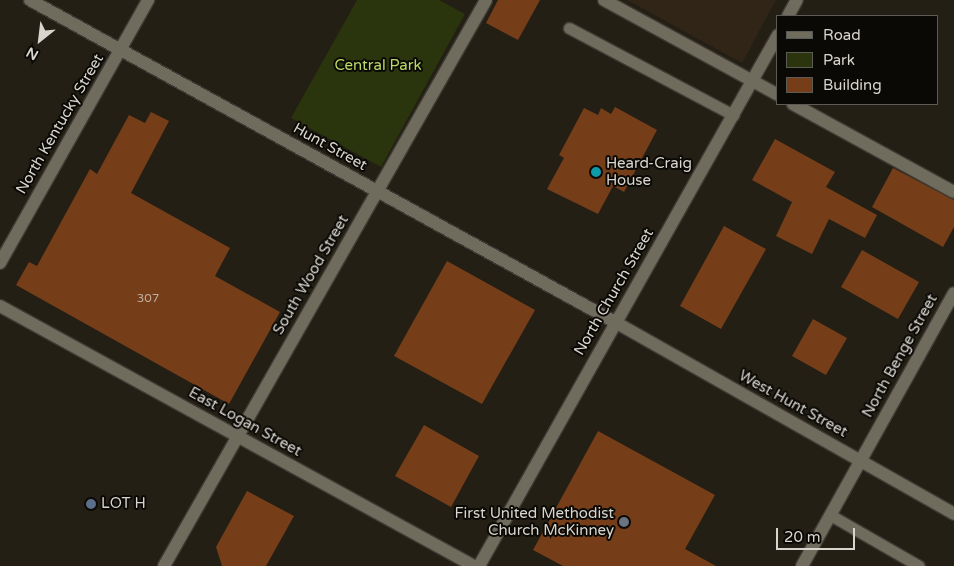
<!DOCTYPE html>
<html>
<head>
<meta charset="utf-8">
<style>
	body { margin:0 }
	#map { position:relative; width:954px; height:566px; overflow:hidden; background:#231f14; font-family:"Varela Round",sans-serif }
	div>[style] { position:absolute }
	.commercial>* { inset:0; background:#302516 }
	.green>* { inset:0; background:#2a340d }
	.building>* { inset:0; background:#763d19 }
	.roads { filter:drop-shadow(1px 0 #3e3a33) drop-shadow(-1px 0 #3e3a33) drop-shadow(0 1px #3e3a33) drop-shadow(0 -1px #3e3a33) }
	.service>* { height:11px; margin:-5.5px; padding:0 5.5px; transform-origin:5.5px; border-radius:5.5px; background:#6f6b5d }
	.minor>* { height:12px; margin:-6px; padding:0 6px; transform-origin:6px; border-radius:6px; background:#6f6b5d }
	.tertiary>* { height:12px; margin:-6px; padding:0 6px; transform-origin:6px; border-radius:6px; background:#6f6b5d }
	.dots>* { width:14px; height:14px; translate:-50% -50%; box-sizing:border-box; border:2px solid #0b0905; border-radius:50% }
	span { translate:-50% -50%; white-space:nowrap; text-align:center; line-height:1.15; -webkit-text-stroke:4px #0b0905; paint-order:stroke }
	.number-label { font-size:12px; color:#c0afa1 }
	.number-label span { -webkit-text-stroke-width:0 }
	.park-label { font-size:15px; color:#bad864 }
	.street-label { font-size:15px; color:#d8d5ce }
	.poi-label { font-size:15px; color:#d8d5ce }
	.left { translate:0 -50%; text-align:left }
	.right { translate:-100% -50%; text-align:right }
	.legend { position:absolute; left:776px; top:15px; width:162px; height:90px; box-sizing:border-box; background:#0b0905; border:1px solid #5d5b55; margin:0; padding:6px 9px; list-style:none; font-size:15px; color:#d8d5ce }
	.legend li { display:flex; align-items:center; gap:10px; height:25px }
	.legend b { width:25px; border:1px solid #5d5b55 }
	.north { position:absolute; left:15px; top:15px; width:50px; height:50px; -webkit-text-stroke:4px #0b0905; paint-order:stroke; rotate:209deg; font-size:14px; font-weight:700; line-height:20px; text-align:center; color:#d8d5ce }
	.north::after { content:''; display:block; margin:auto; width:18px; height:22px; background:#d8d5ce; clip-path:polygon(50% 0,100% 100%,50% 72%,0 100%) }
	.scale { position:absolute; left:776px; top:528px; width:79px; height:22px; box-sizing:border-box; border:2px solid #d8d5ce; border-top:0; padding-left:6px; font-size:15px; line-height:18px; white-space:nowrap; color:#d8d5ce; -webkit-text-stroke:4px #0b0905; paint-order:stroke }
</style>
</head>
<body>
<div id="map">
	<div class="commercial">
		<i style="clip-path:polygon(627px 0,776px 0,742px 63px)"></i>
	</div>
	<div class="green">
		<i style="clip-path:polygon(357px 0,439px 0,465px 14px,381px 167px,291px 118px)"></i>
	</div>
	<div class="building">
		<i style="clip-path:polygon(498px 0,540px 0,518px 40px,486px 23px)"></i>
		<i style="clip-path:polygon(615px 107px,657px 130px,624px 192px,613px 186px,598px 214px,547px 189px,564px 158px,559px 155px,584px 108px,598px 115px,601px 108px,611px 114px)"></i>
		<i style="clip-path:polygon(151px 112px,169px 121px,131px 193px,230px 248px,215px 276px,280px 312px,229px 404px,16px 285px,29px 262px,37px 266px,90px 169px,97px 174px,129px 115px,145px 123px)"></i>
		<i style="clip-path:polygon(775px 139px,835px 172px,826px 187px,877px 215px,865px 238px,829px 219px,812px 254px,776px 236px,792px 202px,752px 180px)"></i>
		<i style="clip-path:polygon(893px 168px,954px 200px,954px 227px,943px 247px,872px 207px)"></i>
		<i style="clip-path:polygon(724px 226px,766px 249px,721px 329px,680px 306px)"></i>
		<i style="clip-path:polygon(862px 250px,919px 282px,898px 319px,841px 287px)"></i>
		<i style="clip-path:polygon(447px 261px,535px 310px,482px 404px,394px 356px)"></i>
		<i style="clip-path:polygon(813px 319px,847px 338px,826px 375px,792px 356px)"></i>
		<i style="clip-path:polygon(424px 425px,479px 456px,451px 507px,395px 476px)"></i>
		<i style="clip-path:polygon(598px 431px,715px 495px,685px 549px,716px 566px,563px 566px,533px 550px)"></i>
		<i style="clip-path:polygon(247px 491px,294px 516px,266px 566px,222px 566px,216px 547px)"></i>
	</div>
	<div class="roads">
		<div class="service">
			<i style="left:569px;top:28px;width:186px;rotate:27.9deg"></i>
			<i style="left:832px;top:516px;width:100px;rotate:29.9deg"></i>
		</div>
		<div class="minor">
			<i style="left:30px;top:0;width:668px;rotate:28.83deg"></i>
			<i style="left:615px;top:322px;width:390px;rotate:29.5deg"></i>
			<i style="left:604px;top:0;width:198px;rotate:28.6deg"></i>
			<i style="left:788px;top:16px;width:18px;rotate:-61deg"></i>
			<i style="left:793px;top:104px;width:183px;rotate:28.7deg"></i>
			<i style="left:0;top:306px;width:541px;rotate:28.75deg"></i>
			<i style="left:164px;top:566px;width:651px;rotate:-60.36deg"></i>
			<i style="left:479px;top:566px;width:609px;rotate:-60.62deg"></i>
			<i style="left:802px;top:566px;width:312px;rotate:-60.9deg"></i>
		</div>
		<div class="tertiary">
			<i style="left:0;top:263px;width:302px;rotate:-60.6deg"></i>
		</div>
	</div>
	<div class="dots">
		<i style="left:596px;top:172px;background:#0f9aa8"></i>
		<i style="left:91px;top:504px;background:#5c6f8a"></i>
		<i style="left:624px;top:522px;background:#6b7280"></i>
	</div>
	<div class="number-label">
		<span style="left:148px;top:299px">307</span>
	</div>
	<div class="park-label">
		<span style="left:378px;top:66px">Central Park</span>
	</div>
	<div class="street-label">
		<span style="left:60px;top:124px;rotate:-60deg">North Kentucky Street</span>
		<span style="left:330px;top:147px;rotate:29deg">Hunt Street</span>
		<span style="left:311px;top:275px;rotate:-60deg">South Wood Street</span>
		<span style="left:614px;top:292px;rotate:-60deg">North Church Street</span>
		<span style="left:900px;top:356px;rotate:-61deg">North Benge Street</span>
		<span style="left:793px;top:404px;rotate:29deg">West Hunt Street</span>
		<span style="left:245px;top:422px;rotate:29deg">East Logan Street</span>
	</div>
	<div class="poi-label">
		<span class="left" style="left:606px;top:172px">Heard-Craig<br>House</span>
		<span class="left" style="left:101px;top:504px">LOT H</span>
		<span class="right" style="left:614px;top:522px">First United Methodist<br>Church McKinney</span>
	</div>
	<ul class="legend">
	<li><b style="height:6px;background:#6f6b5d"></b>Road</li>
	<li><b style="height:14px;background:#2a340d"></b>Park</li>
	<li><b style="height:14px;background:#763d19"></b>Building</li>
	</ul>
	<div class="north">N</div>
	<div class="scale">20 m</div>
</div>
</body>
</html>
